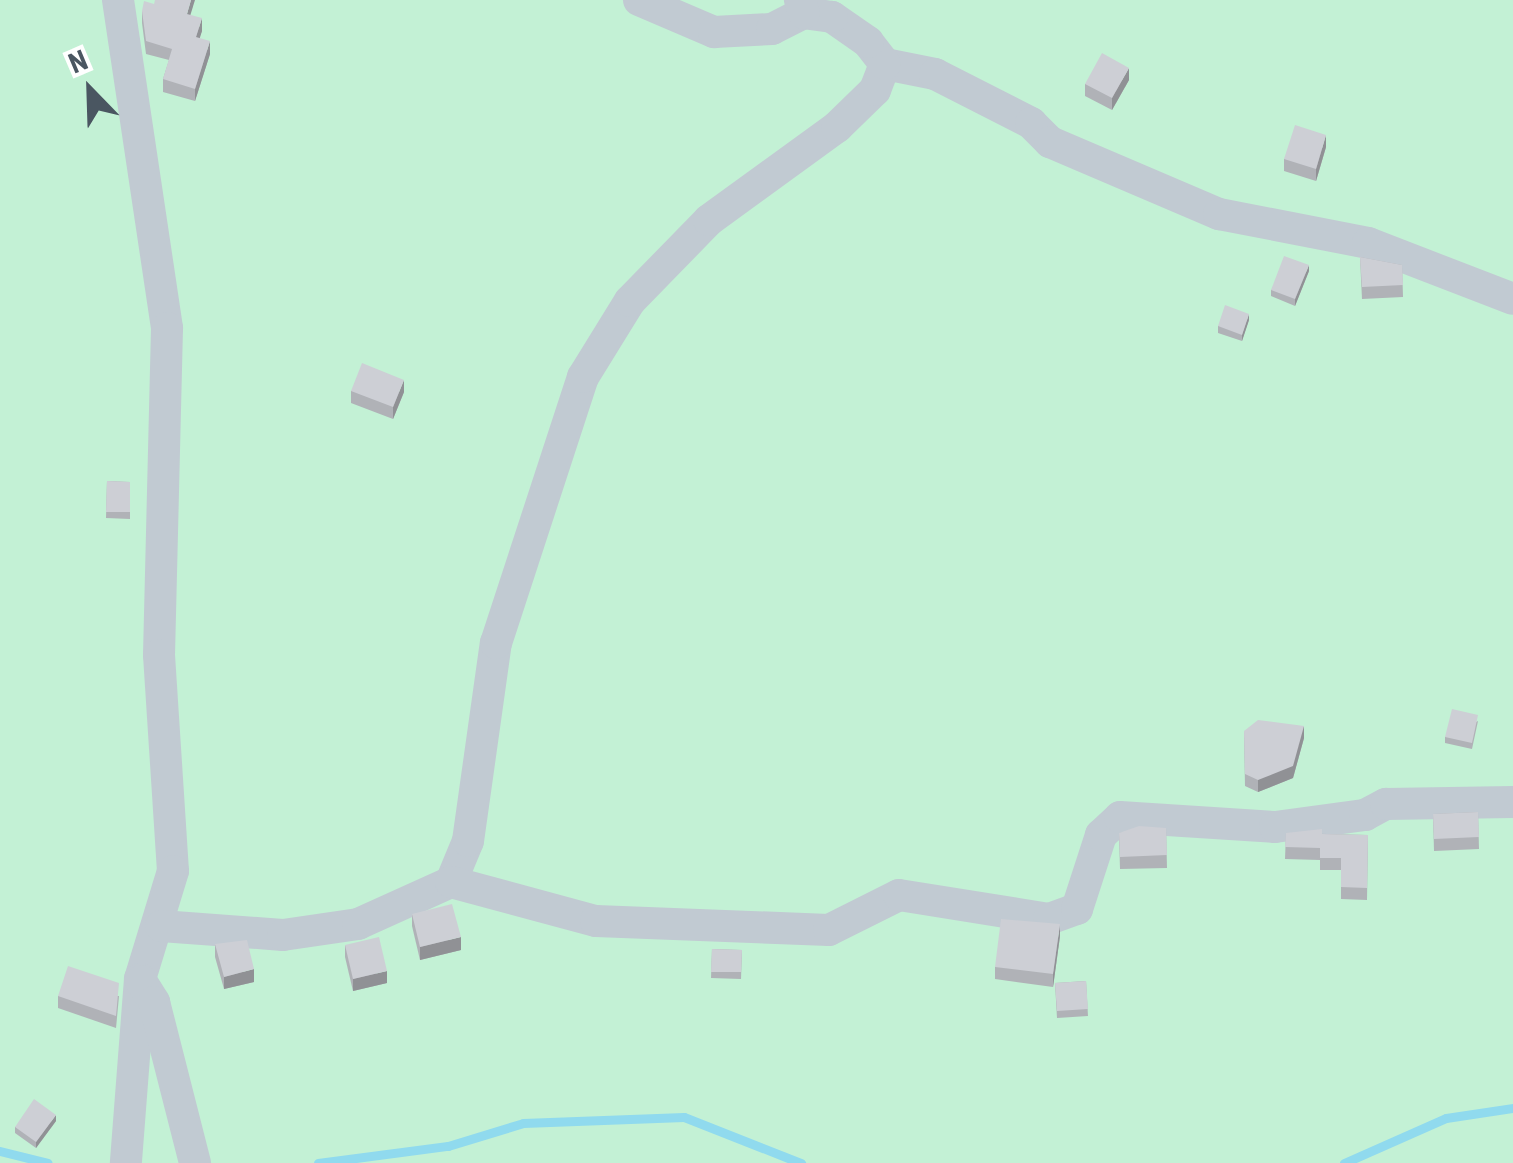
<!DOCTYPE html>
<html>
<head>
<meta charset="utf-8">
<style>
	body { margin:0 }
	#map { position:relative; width:1513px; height:1163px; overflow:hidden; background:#f5f3f3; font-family:"Roboto Condensed",sans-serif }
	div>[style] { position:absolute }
	.green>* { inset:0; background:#c3f1d5 }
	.stream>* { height:9px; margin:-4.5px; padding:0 4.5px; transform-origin:4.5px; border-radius:4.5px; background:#90daee }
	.street>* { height:32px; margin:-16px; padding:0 16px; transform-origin:16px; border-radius:16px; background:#c1cad2 }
	.wall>* { inset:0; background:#b0b2b7 }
	.shaded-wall>* { inset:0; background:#909195 }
	.building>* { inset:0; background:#cdcfd5 }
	span { translate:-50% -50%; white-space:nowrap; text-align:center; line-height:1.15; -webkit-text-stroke:10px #fff; paint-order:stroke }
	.north { position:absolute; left:40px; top:40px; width:100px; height:100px; -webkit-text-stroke:8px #fff; paint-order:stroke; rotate:337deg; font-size:28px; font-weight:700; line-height:40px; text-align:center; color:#4a5661 }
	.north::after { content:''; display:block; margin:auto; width:35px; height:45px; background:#4a5661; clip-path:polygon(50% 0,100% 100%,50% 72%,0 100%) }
</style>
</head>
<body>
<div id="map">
	<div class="green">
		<i style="clip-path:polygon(0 0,1513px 0,1513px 1163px,0 1163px)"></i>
	</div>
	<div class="stream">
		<i style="left:0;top:1151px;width:49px;rotate:14deg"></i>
		<i style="left:318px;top:1163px;width:131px;rotate:-7.5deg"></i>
		<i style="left:448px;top:1146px;width:78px;rotate:-17deg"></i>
		<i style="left:523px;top:1123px;width:161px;rotate:-2.1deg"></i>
		<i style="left:684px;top:1117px;width:126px;rotate:21.5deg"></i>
		<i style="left:1344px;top:1163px;width:111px;rotate:-23.8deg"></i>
		<i style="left:1446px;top:1118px;width:68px;rotate:-8.5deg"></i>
	</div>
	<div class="street">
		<i style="left:118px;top:0;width:332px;rotate:81.5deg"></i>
		<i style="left:167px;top:328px;width:327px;rotate:91.4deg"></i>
		<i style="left:159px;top:655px;width:216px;rotate:86.3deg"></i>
		<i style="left:173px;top:871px;width:113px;rotate:107deg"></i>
		<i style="left:140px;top:979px;width:185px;rotate:94.4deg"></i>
		<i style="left:639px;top:0;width:82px;rotate:23.1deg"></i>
		<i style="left:714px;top:32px;width:58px;rotate:-3deg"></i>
		<i style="left:772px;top:29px;width:36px;rotate:-27deg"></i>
		<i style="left:885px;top:64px;width:51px;rotate:11.3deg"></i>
		<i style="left:935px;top:74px;width:108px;rotate:27deg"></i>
		<i style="left:1031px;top:123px;width:27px;rotate:45deg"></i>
		<i style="left:1050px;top:142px;width:184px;rotate:23.1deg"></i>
		<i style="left:1219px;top:214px;width:152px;rotate:11deg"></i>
		<i style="left:1368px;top:243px;width:155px;rotate:21.1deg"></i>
		<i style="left:451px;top:882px;width:44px;rotate:-67.5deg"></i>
		<i style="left:468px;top:841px;width:200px;rotate:-82deg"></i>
		<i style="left:496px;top:643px;width:280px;rotate:-71.9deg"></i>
		<i style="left:583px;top:377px;width:89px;rotate:-58.3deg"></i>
		<i style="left:630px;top:301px;width:113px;rotate:-45.7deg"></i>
		<i style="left:709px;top:220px;width:158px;rotate:-36deg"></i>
		<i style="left:837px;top:127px;width:53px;rotate:-44.2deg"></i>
		<i style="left:875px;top:90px;width:28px;rotate:-69deg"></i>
		<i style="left:885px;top:64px;width:28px;rotate:-128deg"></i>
		<i style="left:868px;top:42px;width:44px;rotate:-145.2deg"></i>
		<i style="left:832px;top:17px;width:28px;rotate:-172deg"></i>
		<i style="left:804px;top:13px;width:14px;rotate:-107deg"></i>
		<i style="left:161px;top:926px;width:122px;rotate:4.2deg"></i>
		<i style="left:283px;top:935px;width:76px;rotate:-8.3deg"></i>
		<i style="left:358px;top:924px;width:102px;rotate:-24.3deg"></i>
		<i style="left:451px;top:882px;width:150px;rotate:15.1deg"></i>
		<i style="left:596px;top:921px;width:233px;rotate:2.2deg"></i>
		<i style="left:829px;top:930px;width:78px;rotate:-26.6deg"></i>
		<i style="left:899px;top:895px;width:152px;rotate:9.1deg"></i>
		<i style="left:1049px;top:919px;width:30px;rotate:-20deg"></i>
		<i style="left:1077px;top:909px;width:78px;rotate:-72deg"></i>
		<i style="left:1101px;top:835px;width:26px;rotate:-43deg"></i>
		<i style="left:1120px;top:817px;width:155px;rotate:3.7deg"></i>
		<i style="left:1275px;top:827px;width:91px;rotate:-7.6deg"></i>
		<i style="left:1365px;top:815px;width:24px;rotate:-28deg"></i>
		<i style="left:1386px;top:804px;width:127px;rotate:-0.9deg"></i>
		<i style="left:141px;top:981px;width:25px;rotate:58deg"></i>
		<i style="left:154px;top:1002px;width:166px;rotate:75.7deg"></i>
	</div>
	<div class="wall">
		<i style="clip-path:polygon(142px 11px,190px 15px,202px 31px,199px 38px,210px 54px,195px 101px,163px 92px,163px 79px,169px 60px,146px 54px,142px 23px)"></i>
		<i style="clip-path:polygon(1129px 80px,1112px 110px,1085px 96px,1085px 84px)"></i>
		<i style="clip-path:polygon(1326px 147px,1316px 181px,1284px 171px,1284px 159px)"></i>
		<i style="clip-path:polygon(1360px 257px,1402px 265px,1403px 297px,1362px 299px)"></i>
		<i style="clip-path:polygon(1309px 271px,1295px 306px,1271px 296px,1271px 290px)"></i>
		<i style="clip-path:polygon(1249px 320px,1242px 341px,1218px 333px,1218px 326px)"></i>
		<i style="clip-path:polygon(351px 391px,404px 392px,393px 419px,351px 403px)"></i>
		<i style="clip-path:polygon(107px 481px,130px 482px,130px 519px,106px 518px)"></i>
		<i style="clip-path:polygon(1478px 721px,1472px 749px,1445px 743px,1445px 737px)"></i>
		<i style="clip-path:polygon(1244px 731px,1304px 738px,1293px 778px,1258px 792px,1245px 786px)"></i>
		<i style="clip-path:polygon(1478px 812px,1479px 849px,1434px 851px,1433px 814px)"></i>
		<i style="clip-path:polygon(1166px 828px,1167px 868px,1120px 869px,1119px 833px)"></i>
		<i style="clip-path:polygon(1286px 833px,1368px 835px,1367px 900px,1341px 899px,1341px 870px,1320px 870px,1320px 860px,1285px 859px)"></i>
		<i style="clip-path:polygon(412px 914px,461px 950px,420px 960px,412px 926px)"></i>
		<i style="clip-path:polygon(1060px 936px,1053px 987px,995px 979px,995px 967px)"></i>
		<i style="clip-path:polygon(215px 944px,254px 982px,224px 989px,215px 957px)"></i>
		<i style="clip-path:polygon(345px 945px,387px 983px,353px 991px,345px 957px)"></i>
		<i style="clip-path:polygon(712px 949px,742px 950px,741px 979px,711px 978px)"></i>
		<i style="clip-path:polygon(1086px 981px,1088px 1016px,1057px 1018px,1055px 983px)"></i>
		<i style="clip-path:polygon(58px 996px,119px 996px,116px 1028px,58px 1008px)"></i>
		<i style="clip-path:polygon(56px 1121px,36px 1148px,15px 1133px,15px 1127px)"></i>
	</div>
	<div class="shaded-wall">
		<i style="clip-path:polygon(191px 0,195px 0,187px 26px,187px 14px)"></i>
		<i style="clip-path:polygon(202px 18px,202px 31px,196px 50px,196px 37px)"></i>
		<i style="clip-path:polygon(210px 41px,210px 54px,195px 101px,195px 89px)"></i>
		<i style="clip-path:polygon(1129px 68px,1129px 80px,1112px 110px,1112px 98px)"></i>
		<i style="clip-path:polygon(1326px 135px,1326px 147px,1316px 181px,1316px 169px)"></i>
		<i style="clip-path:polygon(1309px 265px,1309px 271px,1295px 306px,1295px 299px)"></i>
		<i style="clip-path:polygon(1249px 314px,1249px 320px,1242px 341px,1242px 335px)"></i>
		<i style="clip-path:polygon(404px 380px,404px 392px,393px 419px,393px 407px)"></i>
		<i style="clip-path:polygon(1304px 726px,1304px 738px,1293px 778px,1258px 792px,1258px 780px)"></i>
		<i style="clip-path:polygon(1060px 924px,1060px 936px,1053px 987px,1053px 974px)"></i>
		<i style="clip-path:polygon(461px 937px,461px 950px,420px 960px,420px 947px)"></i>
		<i style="clip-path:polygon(254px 969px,254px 982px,224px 989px,224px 977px)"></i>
		<i style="clip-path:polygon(387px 971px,387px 983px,353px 991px,353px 979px)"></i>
		<i style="clip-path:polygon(56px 1115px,56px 1121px,36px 1148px,36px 1142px)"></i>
	</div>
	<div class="building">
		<i style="clip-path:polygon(155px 0,191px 0,187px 14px,202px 18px,196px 37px,210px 41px,195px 89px,163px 79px,172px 49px,146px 41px,142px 11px,144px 1px,154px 4px)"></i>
		<i style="clip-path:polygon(1102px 53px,1129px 68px,1112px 98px,1085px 84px)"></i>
		<i style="clip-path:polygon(1295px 125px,1326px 135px,1316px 169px,1284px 159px)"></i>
		<i style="clip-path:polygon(1284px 256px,1309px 265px,1295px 299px,1271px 290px)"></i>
		<i style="clip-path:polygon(1360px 257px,1402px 265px,1403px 285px,1362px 287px)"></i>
		<i style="clip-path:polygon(1225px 305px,1249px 314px,1242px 335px,1218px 326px)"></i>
		<i style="clip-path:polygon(362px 363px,404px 380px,393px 407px,351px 391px)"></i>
		<i style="clip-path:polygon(107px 481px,130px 482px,130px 512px,106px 512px)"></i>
		<i style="clip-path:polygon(1452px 709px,1478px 715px,1472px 743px,1445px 737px)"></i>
		<i style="clip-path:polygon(1258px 720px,1304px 726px,1293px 766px,1258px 780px,1245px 774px,1244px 731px)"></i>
		<i style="clip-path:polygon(1478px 812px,1479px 837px,1434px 839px,1433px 814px)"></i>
		<i style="clip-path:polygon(1139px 826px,1166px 828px,1167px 855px,1120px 857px,1119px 833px)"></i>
		<i style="clip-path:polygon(1322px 829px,1322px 834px,1368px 835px,1367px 888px,1341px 887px,1341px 858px,1320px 858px,1320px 848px,1285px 847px,1286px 833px)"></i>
		<i style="clip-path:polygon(452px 904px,461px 937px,420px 947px,412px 914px)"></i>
		<i style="clip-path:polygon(1001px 919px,1060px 924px,1053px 974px,995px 967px)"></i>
		<i style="clip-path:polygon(379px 937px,387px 971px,353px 979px,345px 945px)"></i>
		<i style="clip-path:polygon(247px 940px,254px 969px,224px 977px,215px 944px)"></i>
		<i style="clip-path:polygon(712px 949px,742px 950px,741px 972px,711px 972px)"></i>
		<i style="clip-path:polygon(68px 966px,119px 983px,116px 1016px,58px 996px)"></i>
		<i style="clip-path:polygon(1086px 981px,1088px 1009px,1057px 1011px,1055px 983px)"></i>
		<i style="clip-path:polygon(34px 1099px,56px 1115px,36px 1142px,15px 1127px)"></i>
	</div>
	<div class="north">N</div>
</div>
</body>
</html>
